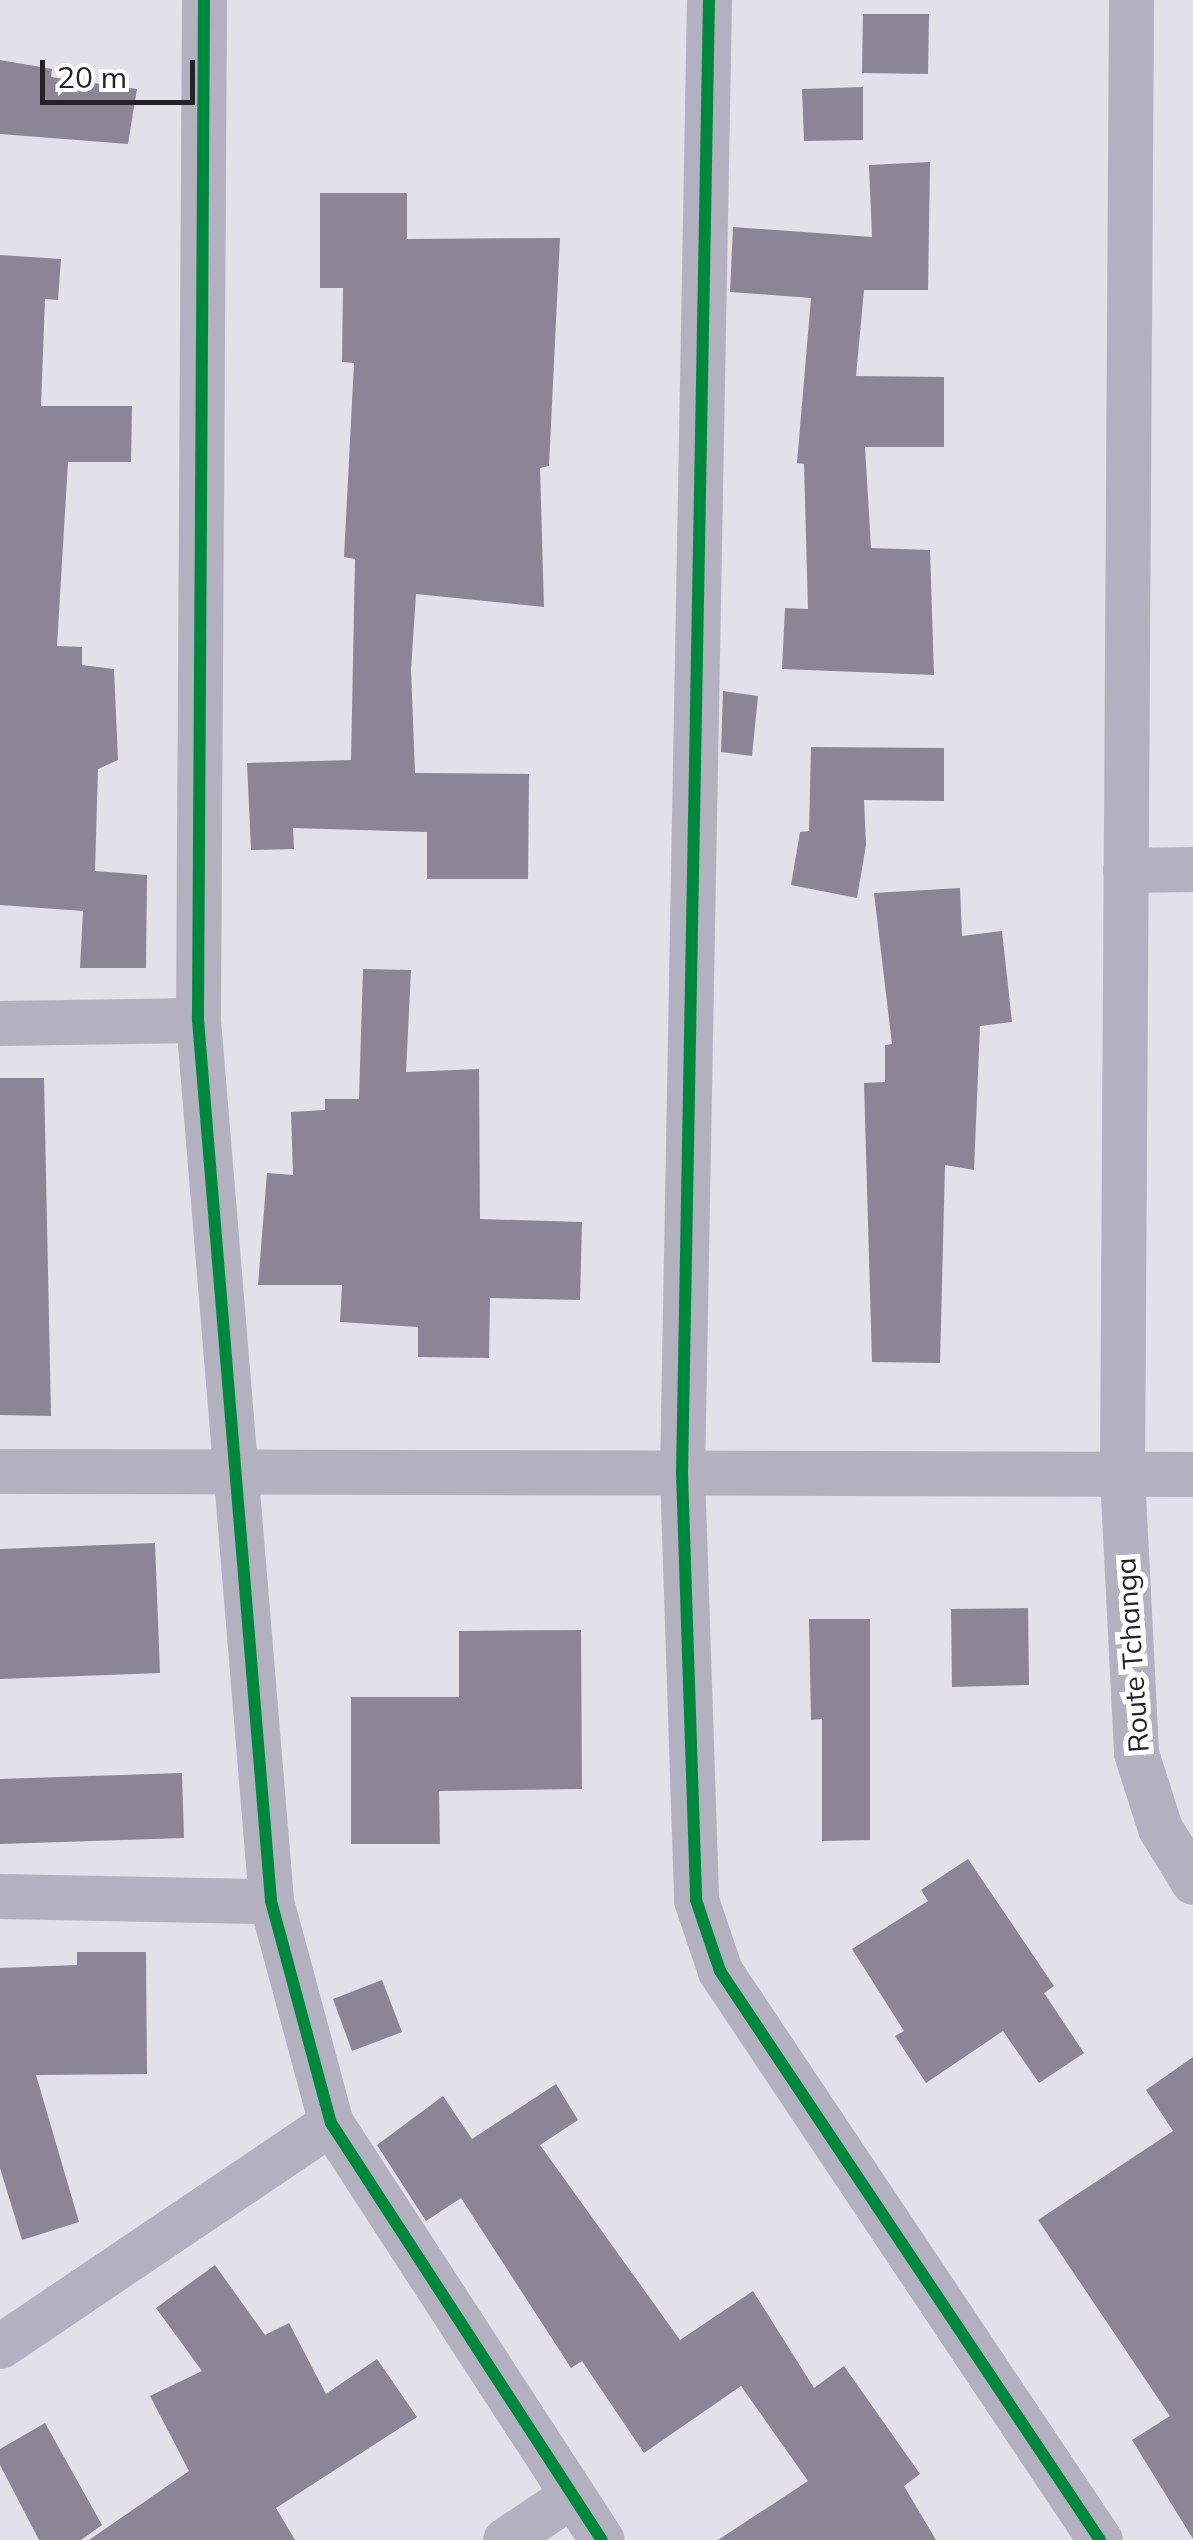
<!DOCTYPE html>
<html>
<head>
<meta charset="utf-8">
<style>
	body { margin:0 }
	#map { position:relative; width:1193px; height:2540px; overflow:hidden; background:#e2e0e8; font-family:Mulish,sans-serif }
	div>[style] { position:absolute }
	.building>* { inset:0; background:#8b8696 }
	.minor>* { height:45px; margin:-22.5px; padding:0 22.5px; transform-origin:22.5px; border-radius:22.5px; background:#b3b0c0 }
	.cycleway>* { height:12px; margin:-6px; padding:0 6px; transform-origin:6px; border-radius:6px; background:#00873e }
	span { translate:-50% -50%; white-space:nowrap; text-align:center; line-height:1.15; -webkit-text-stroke:10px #fff; paint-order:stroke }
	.street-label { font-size:28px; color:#232228 }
	.scale { position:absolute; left:40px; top:60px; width:155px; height:45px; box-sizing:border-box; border:5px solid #232228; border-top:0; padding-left:12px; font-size:30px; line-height:35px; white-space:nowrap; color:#232228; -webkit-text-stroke:8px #fff; paint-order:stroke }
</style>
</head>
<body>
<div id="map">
	<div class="building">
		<i style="clip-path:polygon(863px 14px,929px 14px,928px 74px,862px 73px)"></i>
		<i style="clip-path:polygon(0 60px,52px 69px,51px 77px,137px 89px,128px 144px,0 134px)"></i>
		<i style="clip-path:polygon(863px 87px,863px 140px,804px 141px,802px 89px)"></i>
		<i style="clip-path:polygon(930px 162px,928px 290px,864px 290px,856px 376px,944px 377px,944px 447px,865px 447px,871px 548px,930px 550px,934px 675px,782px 669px,785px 608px,808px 609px,804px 464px,797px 463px,811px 298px,730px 292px,733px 227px,872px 237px,869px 165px)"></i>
		<i style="clip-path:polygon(320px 193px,407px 193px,407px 239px,560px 238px,549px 466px,540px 468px,544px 607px,416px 594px,411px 669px,415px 773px,529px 774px,528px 879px,427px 879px,427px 832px,293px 828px,294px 849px,251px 850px,247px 763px,351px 760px,355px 559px,344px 557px,354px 363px,342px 362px,343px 288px,320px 288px)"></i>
		<i style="clip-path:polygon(0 255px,61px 259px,58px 300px,45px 299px,41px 406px,132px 406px,131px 462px,68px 462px,57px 646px,82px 647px,82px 665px,114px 669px,118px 760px,98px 769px,95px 871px,147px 875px,146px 968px,80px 968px,83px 911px,0 905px)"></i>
		<i style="clip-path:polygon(723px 691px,758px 696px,752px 756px,721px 752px)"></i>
		<i style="clip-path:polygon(811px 747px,944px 748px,944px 801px,864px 800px,866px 845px,857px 898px,791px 885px,800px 832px,809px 831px)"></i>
		<i style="clip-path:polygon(960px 888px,962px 936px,1002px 931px,1012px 1022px,980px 1026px,974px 1170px,945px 1165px,940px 1363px,872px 1362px,864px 1083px,885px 1082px,885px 1045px,892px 1044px,874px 893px)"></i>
		<i style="clip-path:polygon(363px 969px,411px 970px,406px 1072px,479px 1069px,480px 1219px,582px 1222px,580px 1300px,490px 1298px,489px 1358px,418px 1357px,418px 1327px,340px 1322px,342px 1285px,258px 1285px,267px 1173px,293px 1175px,291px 1112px,325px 1110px,325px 1099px,359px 1099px)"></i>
		<i style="clip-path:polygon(0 1078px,44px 1078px,51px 1416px,0 1415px)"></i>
		<i style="clip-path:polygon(155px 1543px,160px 1673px,0 1679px,0 1549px)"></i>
		<i style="clip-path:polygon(1028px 1608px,1029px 1685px,952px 1687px,951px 1609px)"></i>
		<i style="clip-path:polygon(809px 1619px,870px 1619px,870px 1840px,822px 1841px,822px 1719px,811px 1720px)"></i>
		<i style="clip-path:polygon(581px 1630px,582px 1789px,439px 1791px,440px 1844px,351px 1844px,351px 1697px,459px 1697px,459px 1631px)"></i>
		<i style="clip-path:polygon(182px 1773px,184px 1838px,0 1844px,0 1779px)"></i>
		<i style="clip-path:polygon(968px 1859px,1054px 1986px,1044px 1993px,1084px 2053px,1039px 2083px,1003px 2031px,926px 2083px,895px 2036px,904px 2031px,852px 1949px,928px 1901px,921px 1890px)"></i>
		<i style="clip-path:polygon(77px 1952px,146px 1952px,147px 2074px,36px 2075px,79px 2222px,22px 2240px,0 2168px,0 1968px,77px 1965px)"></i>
		<i style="clip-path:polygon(382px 1980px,402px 2032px,352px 2051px,333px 1999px)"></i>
		<i style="clip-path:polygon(1193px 2057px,1193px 2539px,1132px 2440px,1170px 2416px,1038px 2220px,1173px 2131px,1146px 2090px)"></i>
		<i style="clip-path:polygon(556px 2084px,578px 2120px,540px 2145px,680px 2340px,753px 2291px,814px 2388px,844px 2366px,920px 2474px,904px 2486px,936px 2540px,718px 2540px,808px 2481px,741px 2386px,644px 2453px,582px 2361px,571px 2368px,461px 2198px,426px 2221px,377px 2145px,443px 2096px,472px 2139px)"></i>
		<i style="clip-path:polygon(215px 2265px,265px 2335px,289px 2323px,326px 2394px,377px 2359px,417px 2417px,276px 2508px,295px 2540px,89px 2540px,189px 2471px,150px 2396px,202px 2371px,156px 2308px)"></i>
		<i style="clip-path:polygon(45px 2423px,102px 2525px,81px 2540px,39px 2540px,0 2465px,0 2449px)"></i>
	</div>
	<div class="minor">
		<i style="left:204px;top:0;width:1020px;rotate:90.34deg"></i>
		<i style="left:198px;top:1020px;width:884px;rotate:85.26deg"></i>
		<i style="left:271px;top:1901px;width:230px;rotate:74.9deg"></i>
		<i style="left:331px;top:2123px;width:497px;rotate:57deg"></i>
		<i style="left:709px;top:0;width:1473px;rotate:91.05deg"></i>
		<i style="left:682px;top:1473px;width:427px;rotate:88.1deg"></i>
		<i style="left:696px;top:1900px;width:75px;rotate:71.3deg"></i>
		<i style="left:720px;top:1971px;width:684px;rotate:56.26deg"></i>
		<i style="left:1131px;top:0;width:1475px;rotate:90.35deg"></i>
		<i style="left:1122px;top:1475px;width:278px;rotate:87.1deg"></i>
		<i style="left:1136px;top:1753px;width:79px;rotate:72.3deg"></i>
		<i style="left:1160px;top:1828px;width:63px;rotate:58.6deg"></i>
		<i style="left:1125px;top:870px;width:68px;rotate:-0.8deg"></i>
		<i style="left:0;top:1023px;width:198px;rotate:-0.9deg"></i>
		<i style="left:0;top:1471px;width:1193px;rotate:0.14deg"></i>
		<i style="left:0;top:1896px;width:271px;rotate:1.1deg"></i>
		<i style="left:0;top:2346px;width:399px;rotate:-34deg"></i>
		<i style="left:505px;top:2540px;width:81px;rotate:-33.9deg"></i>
	</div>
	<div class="cycleway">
		<i style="left:204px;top:0;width:1020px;rotate:90.34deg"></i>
		<i style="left:198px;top:1020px;width:884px;rotate:85.26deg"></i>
		<i style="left:271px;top:1901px;width:230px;rotate:74.9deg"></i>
		<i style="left:331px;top:2123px;width:497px;rotate:57deg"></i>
		<i style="left:709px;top:0;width:1473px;rotate:91.05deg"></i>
		<i style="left:682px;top:1473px;width:427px;rotate:88.1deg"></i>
		<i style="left:696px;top:1900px;width:75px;rotate:71.3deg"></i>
		<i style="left:720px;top:1971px;width:684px;rotate:56.26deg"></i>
	</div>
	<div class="street-label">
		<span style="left:1132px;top:1655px;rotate:-94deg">Route Tchanga</span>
	</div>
	<div class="scale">20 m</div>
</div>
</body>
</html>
